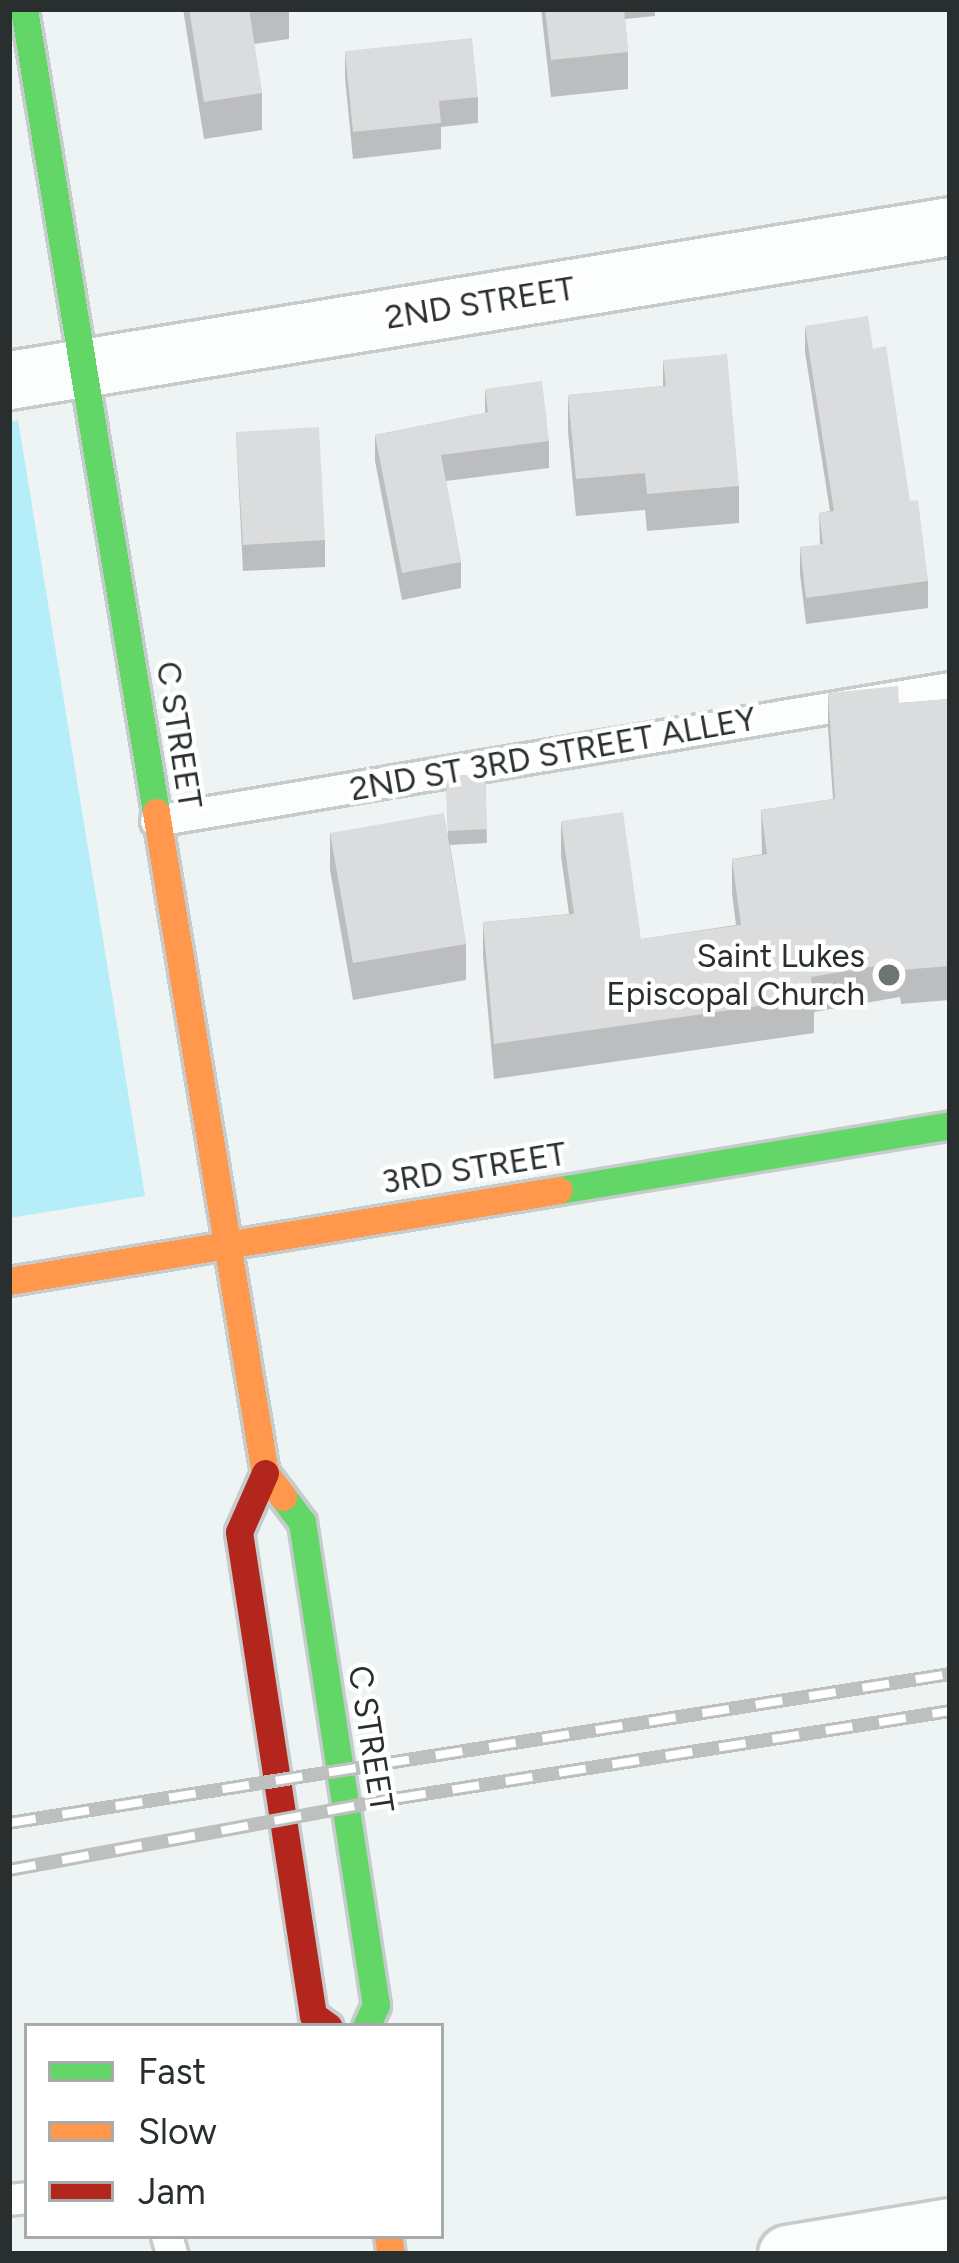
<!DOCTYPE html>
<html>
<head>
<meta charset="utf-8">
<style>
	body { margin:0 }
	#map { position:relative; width:959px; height:2263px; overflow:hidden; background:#eef4f4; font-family:Figtree,sans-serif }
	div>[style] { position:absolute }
	.green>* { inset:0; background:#b5eef9 }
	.roads { filter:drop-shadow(3px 0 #c6cbcb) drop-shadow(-3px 0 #c6cbcb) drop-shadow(0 3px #c6cbcb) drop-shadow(0 -3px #c6cbcb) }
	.lane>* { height:30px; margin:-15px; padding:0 15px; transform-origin:15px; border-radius:15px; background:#fcfdfd }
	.street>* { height:57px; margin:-28.5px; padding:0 28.5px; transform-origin:28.5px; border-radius:28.5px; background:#fcfdfd }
	.fast>* { height:27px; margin:-13.5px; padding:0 13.5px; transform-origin:13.5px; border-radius:13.5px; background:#63d668 }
	.slow>* { height:27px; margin:-13.5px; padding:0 13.5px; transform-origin:13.5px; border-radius:13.5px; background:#ff974d }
	.jam>* { height:27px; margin:-13.5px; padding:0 13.5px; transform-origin:13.5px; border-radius:13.5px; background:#b3261e }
	.rail>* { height:14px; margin-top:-7px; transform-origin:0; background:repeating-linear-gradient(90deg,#fff 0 27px,#bec0c0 0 54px); box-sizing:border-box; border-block:3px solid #bec0c0 }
	.wall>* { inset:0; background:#bcbdbe }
	.building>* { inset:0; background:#dbdcdd }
	.dots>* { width:33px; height:33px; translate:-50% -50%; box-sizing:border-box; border:6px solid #fff; border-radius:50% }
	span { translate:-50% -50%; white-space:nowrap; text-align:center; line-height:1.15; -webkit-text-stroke:9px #fff; paint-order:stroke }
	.street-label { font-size:33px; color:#292e2e }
	.poi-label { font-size:33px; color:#292e2e }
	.right { translate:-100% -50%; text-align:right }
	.frame { position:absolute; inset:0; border:12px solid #292e2e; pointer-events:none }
	.legend { position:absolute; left:24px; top:2023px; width:420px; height:216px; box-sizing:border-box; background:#fff; border:3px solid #a9abab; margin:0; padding:15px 21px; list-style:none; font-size:36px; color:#292e2e }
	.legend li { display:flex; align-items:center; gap:24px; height:60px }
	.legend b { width:60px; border:3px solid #a9abab }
</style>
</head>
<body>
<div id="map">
	<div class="green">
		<i style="clip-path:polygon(18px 420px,145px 1196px,9px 1218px,9px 422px)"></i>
	</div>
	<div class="roads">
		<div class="lane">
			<i style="left:156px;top:821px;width:805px;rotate:-9.51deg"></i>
			<i style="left:9px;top:2200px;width:18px;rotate:-6deg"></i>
			<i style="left:167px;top:2236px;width:19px;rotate:74deg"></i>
		</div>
		<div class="street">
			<i style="left:9px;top:380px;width:954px;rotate:-9.29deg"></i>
			<i style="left:787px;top:2254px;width:165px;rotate:-9.4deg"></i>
		</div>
		<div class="fast">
			<i style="left:24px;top:9px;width:814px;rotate:80.67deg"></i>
			<i style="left:559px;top:1190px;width:396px;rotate:-9.4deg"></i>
			<i style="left:283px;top:1497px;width:31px;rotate:53deg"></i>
			<i style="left:302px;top:1522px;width:489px;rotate:81.3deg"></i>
			<i style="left:376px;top:2005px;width:23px;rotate:115deg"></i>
		</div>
		<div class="slow">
			<i style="left:156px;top:812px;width:670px;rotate:80.64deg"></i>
			<i style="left:265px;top:1473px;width:30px;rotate:53deg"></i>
			<i style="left:9px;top:1281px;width:557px;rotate:-9.39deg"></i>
			<i style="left:388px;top:2236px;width:18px;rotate:81deg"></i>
		</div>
		<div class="jam">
			<i style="left:265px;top:1473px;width:64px;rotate:113.8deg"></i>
			<i style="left:239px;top:1532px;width:489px;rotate:81.3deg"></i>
			<i style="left:313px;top:2015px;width:19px;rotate:36deg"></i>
		</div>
	</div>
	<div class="rail">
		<i style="left:9px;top:1823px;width:953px;rotate:-9deg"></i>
		<i style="left:9px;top:1870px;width:397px;rotate:-10.5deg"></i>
		<i style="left:399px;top:1798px;width:558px;rotate:-8.97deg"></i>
	</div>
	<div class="wall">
		<i style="clip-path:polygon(183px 9px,289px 9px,289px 39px,254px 44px,262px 93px,262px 130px,204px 139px)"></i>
		<i style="clip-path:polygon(541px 9px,655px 9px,655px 16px,625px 19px,628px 52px,628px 89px,551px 97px)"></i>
		<i style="clip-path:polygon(345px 51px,478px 97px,478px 123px,441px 127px,441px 149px,353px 159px,345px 78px)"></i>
		<i style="clip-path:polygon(805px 326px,873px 349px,928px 581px,928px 608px,806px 624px,800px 574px,800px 547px,820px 545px,819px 513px,830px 511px,805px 352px)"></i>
		<i style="clip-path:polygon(663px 360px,739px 486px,739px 523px,647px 531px,645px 510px,576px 516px,568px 432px,568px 395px,663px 386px)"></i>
		<i style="clip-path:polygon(485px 389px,549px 441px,549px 468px,446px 481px,461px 562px,461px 588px,402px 600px,375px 461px,375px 435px,485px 413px)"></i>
		<i style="clip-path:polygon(236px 432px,325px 540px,325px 567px,243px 571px)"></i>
		<i style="clip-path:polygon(828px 693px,899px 703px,950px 699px,950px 1000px,901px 1004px,900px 997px,814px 1012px,814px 1033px,494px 1079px,483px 956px,483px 922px,569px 914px,561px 856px,561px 821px,641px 939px,736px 925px,732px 893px,732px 859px,762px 854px,761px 810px,833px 799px,828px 728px)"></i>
		<i style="clip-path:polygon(485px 772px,487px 843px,450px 845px,466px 944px,466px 980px,353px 1000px,330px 870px,330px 833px,448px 834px,446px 778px)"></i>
	</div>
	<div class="building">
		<i style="clip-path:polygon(189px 9px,249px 9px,262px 93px,204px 102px)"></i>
		<i style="clip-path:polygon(545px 9px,624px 9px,628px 52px,551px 60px)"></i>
		<i style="clip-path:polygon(472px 38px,478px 97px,439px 101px,441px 123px,353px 132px,345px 51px)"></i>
		<i style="clip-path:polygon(868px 316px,873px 349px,886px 346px,910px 501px,918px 500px,928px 581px,806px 598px,800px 547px,823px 544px,819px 513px,834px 511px,805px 326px)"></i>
		<i style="clip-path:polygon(727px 354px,739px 486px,647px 494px,645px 473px,576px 479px,568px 395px,666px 386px,663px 360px)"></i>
		<i style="clip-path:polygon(542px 381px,549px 441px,441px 455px,461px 562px,402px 573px,375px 435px,488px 412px,485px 389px)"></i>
		<i style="clip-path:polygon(319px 427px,325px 540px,243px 545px,236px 432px)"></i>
		<i style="clip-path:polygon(898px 686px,899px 703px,950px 699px,950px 966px,901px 970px,900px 962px,811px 977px,814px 998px,494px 1044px,483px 922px,574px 914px,561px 821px,623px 812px,641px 939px,741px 925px,732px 859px,767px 854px,761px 810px,835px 799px,828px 693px)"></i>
		<i style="clip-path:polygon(485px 772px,487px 829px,448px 831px,446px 778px)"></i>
		<i style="clip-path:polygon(444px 813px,466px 944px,353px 963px,330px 833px)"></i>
	</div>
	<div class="dots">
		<i style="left:889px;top:975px;background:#6e7373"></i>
	</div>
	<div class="street-label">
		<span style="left:480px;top:303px;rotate:-9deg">2ND STREET</span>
		<span style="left:179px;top:735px;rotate:81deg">C STREET</span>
		<span style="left:553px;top:754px;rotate:-10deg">2ND ST 3RD STREET ALLEY</span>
		<span style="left:474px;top:1168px;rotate:-9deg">3RD STREET</span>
		<span style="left:371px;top:1739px;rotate:81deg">C STREET</span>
	</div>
	<div class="poi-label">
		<span class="right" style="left:865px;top:975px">Saint Lukes<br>Episcopal Church</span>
	</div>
	<div class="frame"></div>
	<ul class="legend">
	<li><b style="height:15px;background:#63d668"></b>Fast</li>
	<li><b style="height:15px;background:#ff974d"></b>Slow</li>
	<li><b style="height:15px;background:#b3261e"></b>Jam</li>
	</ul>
</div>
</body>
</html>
